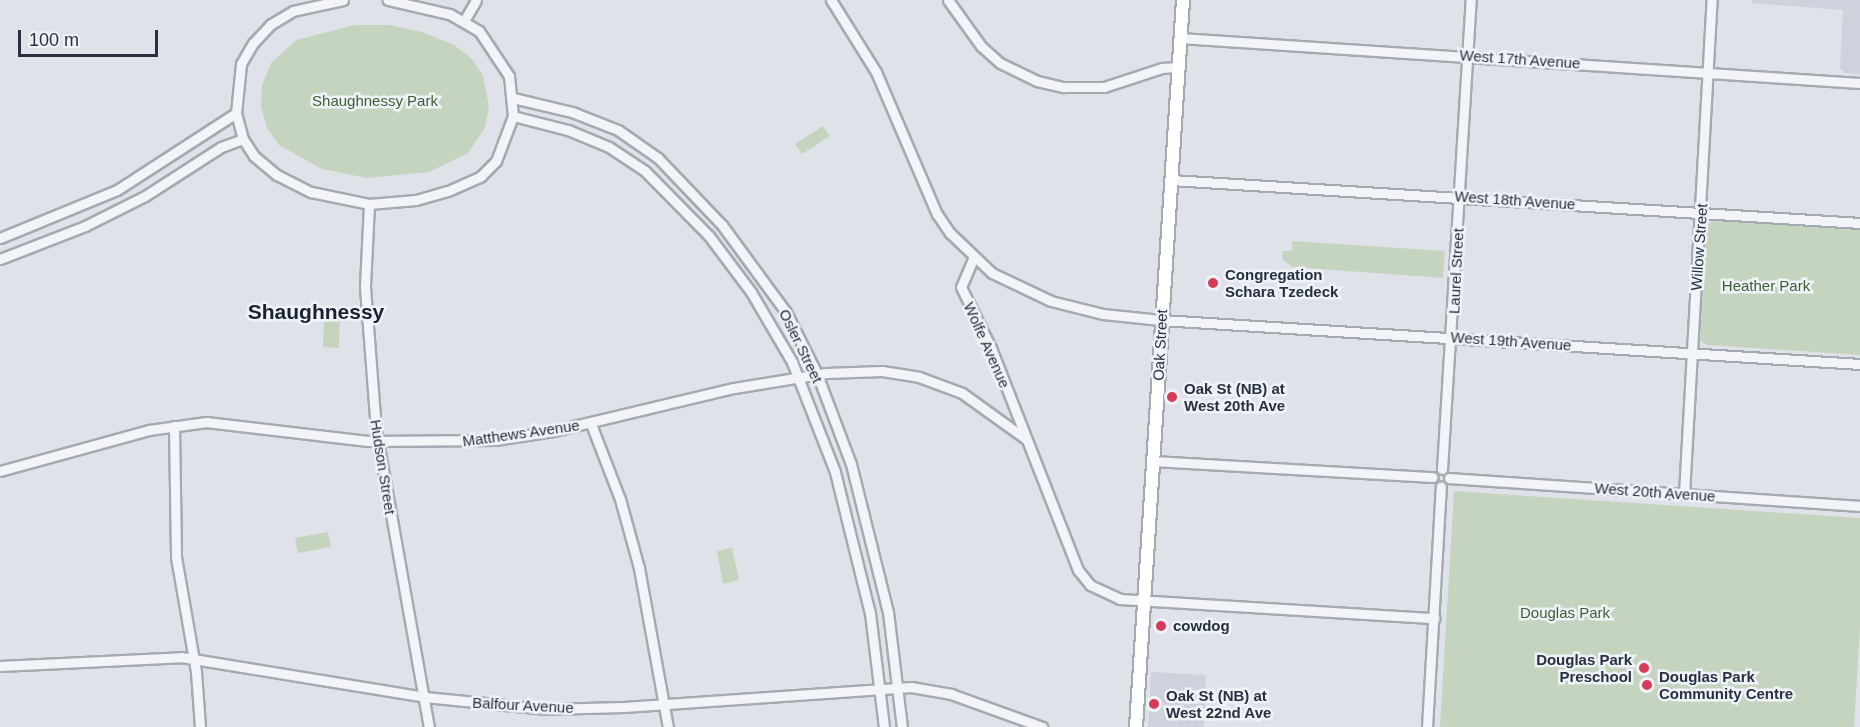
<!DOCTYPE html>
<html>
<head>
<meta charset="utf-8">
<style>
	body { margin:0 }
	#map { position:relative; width:1860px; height:727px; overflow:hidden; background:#dfe3e9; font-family:Arial,sans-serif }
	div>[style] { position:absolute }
	.built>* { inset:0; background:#cdd2dc }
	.green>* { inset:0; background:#c5d4bf }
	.roads { filter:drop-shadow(2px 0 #a4aab4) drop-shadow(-2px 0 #a4aab4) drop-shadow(0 2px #a4aab4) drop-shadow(0 -2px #a4aab4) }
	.minor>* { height:9px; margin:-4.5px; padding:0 4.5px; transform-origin:4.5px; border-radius:4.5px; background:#f2f4f7 }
	.major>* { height:12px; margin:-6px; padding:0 6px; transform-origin:6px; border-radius:6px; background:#fff }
	.dots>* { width:16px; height:16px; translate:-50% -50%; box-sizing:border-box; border:3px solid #eff2f7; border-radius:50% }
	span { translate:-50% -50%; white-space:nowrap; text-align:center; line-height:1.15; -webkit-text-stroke:5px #eff2f7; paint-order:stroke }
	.street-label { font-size:15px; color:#273142 }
	.park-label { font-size:15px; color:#3c5e33 }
	.poi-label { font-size:15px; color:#273142; font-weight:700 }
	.left { translate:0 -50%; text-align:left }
	.right { translate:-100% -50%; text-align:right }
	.district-label { font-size:21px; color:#192232; font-weight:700 }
	.scale { position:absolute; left:18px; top:30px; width:140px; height:27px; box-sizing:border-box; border:3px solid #273142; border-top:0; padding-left:8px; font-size:18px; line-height:21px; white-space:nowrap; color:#273142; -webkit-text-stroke:4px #eff2f7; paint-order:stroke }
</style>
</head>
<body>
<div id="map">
	<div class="built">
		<i style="clip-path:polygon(1752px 0,1860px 0,1860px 74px,1845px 73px,1840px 68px,1843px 10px,1752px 3px)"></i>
		<i style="clip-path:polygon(1151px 672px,1206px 675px,1204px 727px,1148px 727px)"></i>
	</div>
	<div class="green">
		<i style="clip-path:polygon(355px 25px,389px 25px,422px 32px,454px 45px,471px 58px,483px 75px,489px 107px,485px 128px,468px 153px,429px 172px,367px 178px,322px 169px,279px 145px,267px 128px,261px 107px,262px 85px,271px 63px,296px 40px)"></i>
		<i style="clip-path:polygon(823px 126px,830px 136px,802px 154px,795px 144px)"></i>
		<i style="clip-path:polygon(1715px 219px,1860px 229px,1860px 355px,1708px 345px,1700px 341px,1706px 226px)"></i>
		<i style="clip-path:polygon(1292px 241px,1445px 251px,1443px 278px,1292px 267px,1282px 259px,1283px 251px,1292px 251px)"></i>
		<i style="clip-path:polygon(324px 314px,340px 315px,339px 348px,323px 347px)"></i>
		<i style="clip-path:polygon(1454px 491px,1860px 518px,1860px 625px,1854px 727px,1440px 727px)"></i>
		<i style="clip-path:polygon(328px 532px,331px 547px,298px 553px,295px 538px)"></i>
		<i style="clip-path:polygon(732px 548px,739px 580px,723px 584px,717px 551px)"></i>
	</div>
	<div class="roads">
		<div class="minor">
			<i style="left:343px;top:0;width:51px;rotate:167.6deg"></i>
			<i style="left:293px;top:11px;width:26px;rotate:149deg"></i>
			<i style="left:271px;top:24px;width:26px;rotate:133deg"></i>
			<i style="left:253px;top:43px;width:24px;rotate:120deg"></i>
			<i style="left:241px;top:64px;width:49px;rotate:95.8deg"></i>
			<i style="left:236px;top:113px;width:27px;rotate:75deg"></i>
			<i style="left:243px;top:139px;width:20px;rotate:57deg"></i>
			<i style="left:254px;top:156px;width:30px;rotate:40deg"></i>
			<i style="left:277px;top:175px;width:38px;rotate:27deg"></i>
			<i style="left:311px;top:192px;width:59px;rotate:11.7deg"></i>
			<i style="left:369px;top:204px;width:47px;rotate:-4.9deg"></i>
			<i style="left:416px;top:200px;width:33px;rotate:-16deg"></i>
			<i style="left:448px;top:191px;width:36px;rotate:-24deg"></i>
			<i style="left:481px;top:176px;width:21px;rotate:-45deg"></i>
			<i style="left:496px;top:161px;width:48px;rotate:-69.3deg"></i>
			<i style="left:513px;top:116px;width:40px;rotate:-95.7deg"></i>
			<i style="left:509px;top:76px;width:54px;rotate:-123.7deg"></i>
			<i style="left:479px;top:31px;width:34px;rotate:-150deg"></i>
			<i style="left:449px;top:14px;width:63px;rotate:-167.1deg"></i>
			<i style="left:831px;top:0;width:85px;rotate:58deg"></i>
			<i style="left:876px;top:72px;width:155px;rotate:66.8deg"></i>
			<i style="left:937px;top:214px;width:23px;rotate:56deg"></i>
			<i style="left:950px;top:233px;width:58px;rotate:43.6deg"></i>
			<i style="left:992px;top:273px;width:65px;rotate:25.4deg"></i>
			<i style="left:1051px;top:301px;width:54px;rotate:14deg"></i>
			<i style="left:1103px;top:314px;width:58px;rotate:5.9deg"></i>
			<i style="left:1161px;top:320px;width:700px;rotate:3.6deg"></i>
			<i style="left:948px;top:0;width:57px;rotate:54.3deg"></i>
			<i style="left:981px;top:46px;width:25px;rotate:42deg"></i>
			<i style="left:1000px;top:63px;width:41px;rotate:25.9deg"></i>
			<i style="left:1037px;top:81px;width:28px;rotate:13deg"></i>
			<i style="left:1064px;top:87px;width:40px"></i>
			<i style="left:1104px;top:87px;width:61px;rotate:-18.1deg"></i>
			<i style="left:1162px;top:68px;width:16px;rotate:-4deg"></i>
			<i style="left:464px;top:21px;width:24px;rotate:-60deg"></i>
			<i style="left:1180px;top:38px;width:681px;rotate:3.79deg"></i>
			<i style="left:513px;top:98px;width:61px;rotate:13.3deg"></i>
			<i style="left:572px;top:112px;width:49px;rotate:21.4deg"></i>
			<i style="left:618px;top:130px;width:49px;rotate:35deg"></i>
			<i style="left:658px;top:158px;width:93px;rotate:46.3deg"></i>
			<i style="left:722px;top:225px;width:108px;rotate:53.7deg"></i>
			<i style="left:786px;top:312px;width:69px;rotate:63.4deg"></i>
			<i style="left:817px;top:374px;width:96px;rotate:69.3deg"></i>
			<i style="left:851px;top:464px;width:153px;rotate:76deg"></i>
			<i style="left:888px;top:612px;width:116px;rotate:83.1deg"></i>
			<i style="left:513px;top:116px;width:57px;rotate:14.3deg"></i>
			<i style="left:568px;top:130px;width:44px;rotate:22.5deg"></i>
			<i style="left:609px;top:147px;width:43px;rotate:33.7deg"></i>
			<i style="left:645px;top:171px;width:91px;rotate:45.4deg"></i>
			<i style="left:709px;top:236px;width:70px;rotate:53.1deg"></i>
			<i style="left:751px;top:292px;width:81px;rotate:59.6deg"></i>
			<i style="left:792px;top:362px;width:118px;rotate:68.6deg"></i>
			<i style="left:835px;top:472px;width:145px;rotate:76.1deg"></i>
			<i style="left:870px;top:613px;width:115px;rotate:83deg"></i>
			<i style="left:1171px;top:180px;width:690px;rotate:3.57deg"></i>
			<i style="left:369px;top:204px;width:83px;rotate:92.8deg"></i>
			<i style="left:365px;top:287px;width:143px;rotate:85.6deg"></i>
			<i style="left:376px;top:430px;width:302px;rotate:79.9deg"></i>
			<i style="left:0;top:238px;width:126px;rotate:-22.3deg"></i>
			<i style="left:117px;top:190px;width:142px;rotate:-32.9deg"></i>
			<i style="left:0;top:259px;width:91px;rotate:-21.2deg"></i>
			<i style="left:85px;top:226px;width:67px;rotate:-26.6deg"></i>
			<i style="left:145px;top:196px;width:90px;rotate:-32.8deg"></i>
			<i style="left:221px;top:147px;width:23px;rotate:-20deg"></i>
			<i style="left:973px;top:259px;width:30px;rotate:113deg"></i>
			<i style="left:961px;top:287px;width:68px;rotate:63.8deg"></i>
			<i style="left:991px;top:348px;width:238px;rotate:68.6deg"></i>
			<i style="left:1078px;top:570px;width:19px;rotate:51deg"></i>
			<i style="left:1090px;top:585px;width:33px;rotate:25deg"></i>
			<i style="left:1120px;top:599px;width:315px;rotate:3.5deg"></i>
			<i style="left:591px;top:424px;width:80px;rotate:68.9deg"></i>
			<i style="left:620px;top:499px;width:72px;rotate:74.6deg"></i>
			<i style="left:639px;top:568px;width:162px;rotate:79.7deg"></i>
			<i style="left:174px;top:426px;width:131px;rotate:89.1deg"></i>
			<i style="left:176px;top:557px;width:117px;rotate:80.1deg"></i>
			<i style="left:196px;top:672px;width:55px;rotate:85.8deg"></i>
			<i style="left:1153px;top:461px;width:280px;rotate:3.3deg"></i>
			<i style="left:1442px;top:469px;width:470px;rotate:-86.5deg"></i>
			<i style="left:0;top:471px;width:155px;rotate:-15.4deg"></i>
			<i style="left:149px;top:430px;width:58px;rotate:-8deg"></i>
			<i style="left:206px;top:422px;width:163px;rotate:6.7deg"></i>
			<i style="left:368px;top:441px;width:127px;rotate:-0.5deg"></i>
			<i style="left:495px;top:440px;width:59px;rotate:-8.8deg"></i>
			<i style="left:553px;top:431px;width:186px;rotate:-13.4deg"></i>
			<i style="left:734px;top:388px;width:93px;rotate:-9.3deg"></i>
			<i style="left:826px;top:373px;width:56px;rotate:-2deg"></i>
			<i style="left:882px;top:371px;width:37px;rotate:9deg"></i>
			<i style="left:919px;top:377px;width:46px;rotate:20.4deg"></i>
			<i style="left:962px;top:393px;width:79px;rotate:35.7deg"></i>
			<i style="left:1449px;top:478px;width:412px;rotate:3.9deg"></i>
			<i style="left:1684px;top:494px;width:495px;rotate:-86.8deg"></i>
			<i style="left:0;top:666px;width:181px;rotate:-2.8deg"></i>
			<i style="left:181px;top:657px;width:247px;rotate:9.3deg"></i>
			<i style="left:425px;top:697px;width:122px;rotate:5.7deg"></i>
			<i style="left:546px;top:709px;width:78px;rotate:-1.5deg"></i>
			<i style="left:624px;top:707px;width:288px;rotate:-4deg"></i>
			<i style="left:911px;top:687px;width:41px;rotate:9.9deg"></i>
			<i style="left:951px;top:694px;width:97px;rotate:19.9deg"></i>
			<i style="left:1427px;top:727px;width:241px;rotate:-86.7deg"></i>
		</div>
		<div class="major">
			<i style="left:1136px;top:727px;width:729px;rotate:-86.3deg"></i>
		</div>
	</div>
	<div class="dots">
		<i style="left:1213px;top:283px;background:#d83b57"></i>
		<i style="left:1172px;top:397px;background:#d83b57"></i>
		<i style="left:1161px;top:626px;background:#d83b57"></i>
		<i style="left:1644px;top:668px;background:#d83b57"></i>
		<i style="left:1647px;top:685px;background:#d83b57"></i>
		<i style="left:1154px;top:704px;background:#d83b57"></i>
	</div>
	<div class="street-label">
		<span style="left:1520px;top:59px;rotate:4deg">West 17th Avenue</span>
		<span style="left:1515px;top:200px;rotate:4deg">West 18th Avenue</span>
		<span style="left:1699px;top:247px;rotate:-86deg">Willow Street</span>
		<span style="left:1456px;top:271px;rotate:-87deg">Laurel Street</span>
		<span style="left:1511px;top:341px;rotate:4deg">West 19th Avenue</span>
		<span style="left:987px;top:345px;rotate:66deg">Wolfe Avenue</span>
		<span style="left:1160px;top:345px;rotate:-87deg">Oak Street</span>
		<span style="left:801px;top:346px;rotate:64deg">Osler Street</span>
		<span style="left:521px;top:433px;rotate:-8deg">Matthews Avenue</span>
		<span style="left:383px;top:467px;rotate:81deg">Hudson Street</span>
		<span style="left:1655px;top:492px;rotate:4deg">West 20th Avenue</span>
		<span style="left:523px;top:705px;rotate:3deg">Balfour Avenue</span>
	</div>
	<div class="park-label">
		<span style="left:375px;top:101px">Shaughnessy Park</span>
		<span style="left:1766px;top:286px">Heather Park</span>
		<span style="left:1565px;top:613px">Douglas Park</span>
	</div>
	<div class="poi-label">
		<span class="left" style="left:1225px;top:283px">Congregation<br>Schara Tzedeck</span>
		<span class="left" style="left:1184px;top:397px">Oak St (NB) at<br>West 20th Ave</span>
		<span class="left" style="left:1173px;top:626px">cowdog</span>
		<span class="right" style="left:1632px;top:668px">Douglas Park<br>Preschool</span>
		<span class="left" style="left:1659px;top:685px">Douglas Park<br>Community Centre</span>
		<span class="left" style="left:1166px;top:704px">Oak St (NB) at<br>West 22nd Ave</span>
	</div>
	<div class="district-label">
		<span style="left:316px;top:312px">Shaughnessy</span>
	</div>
	<div class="scale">100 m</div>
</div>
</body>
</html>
